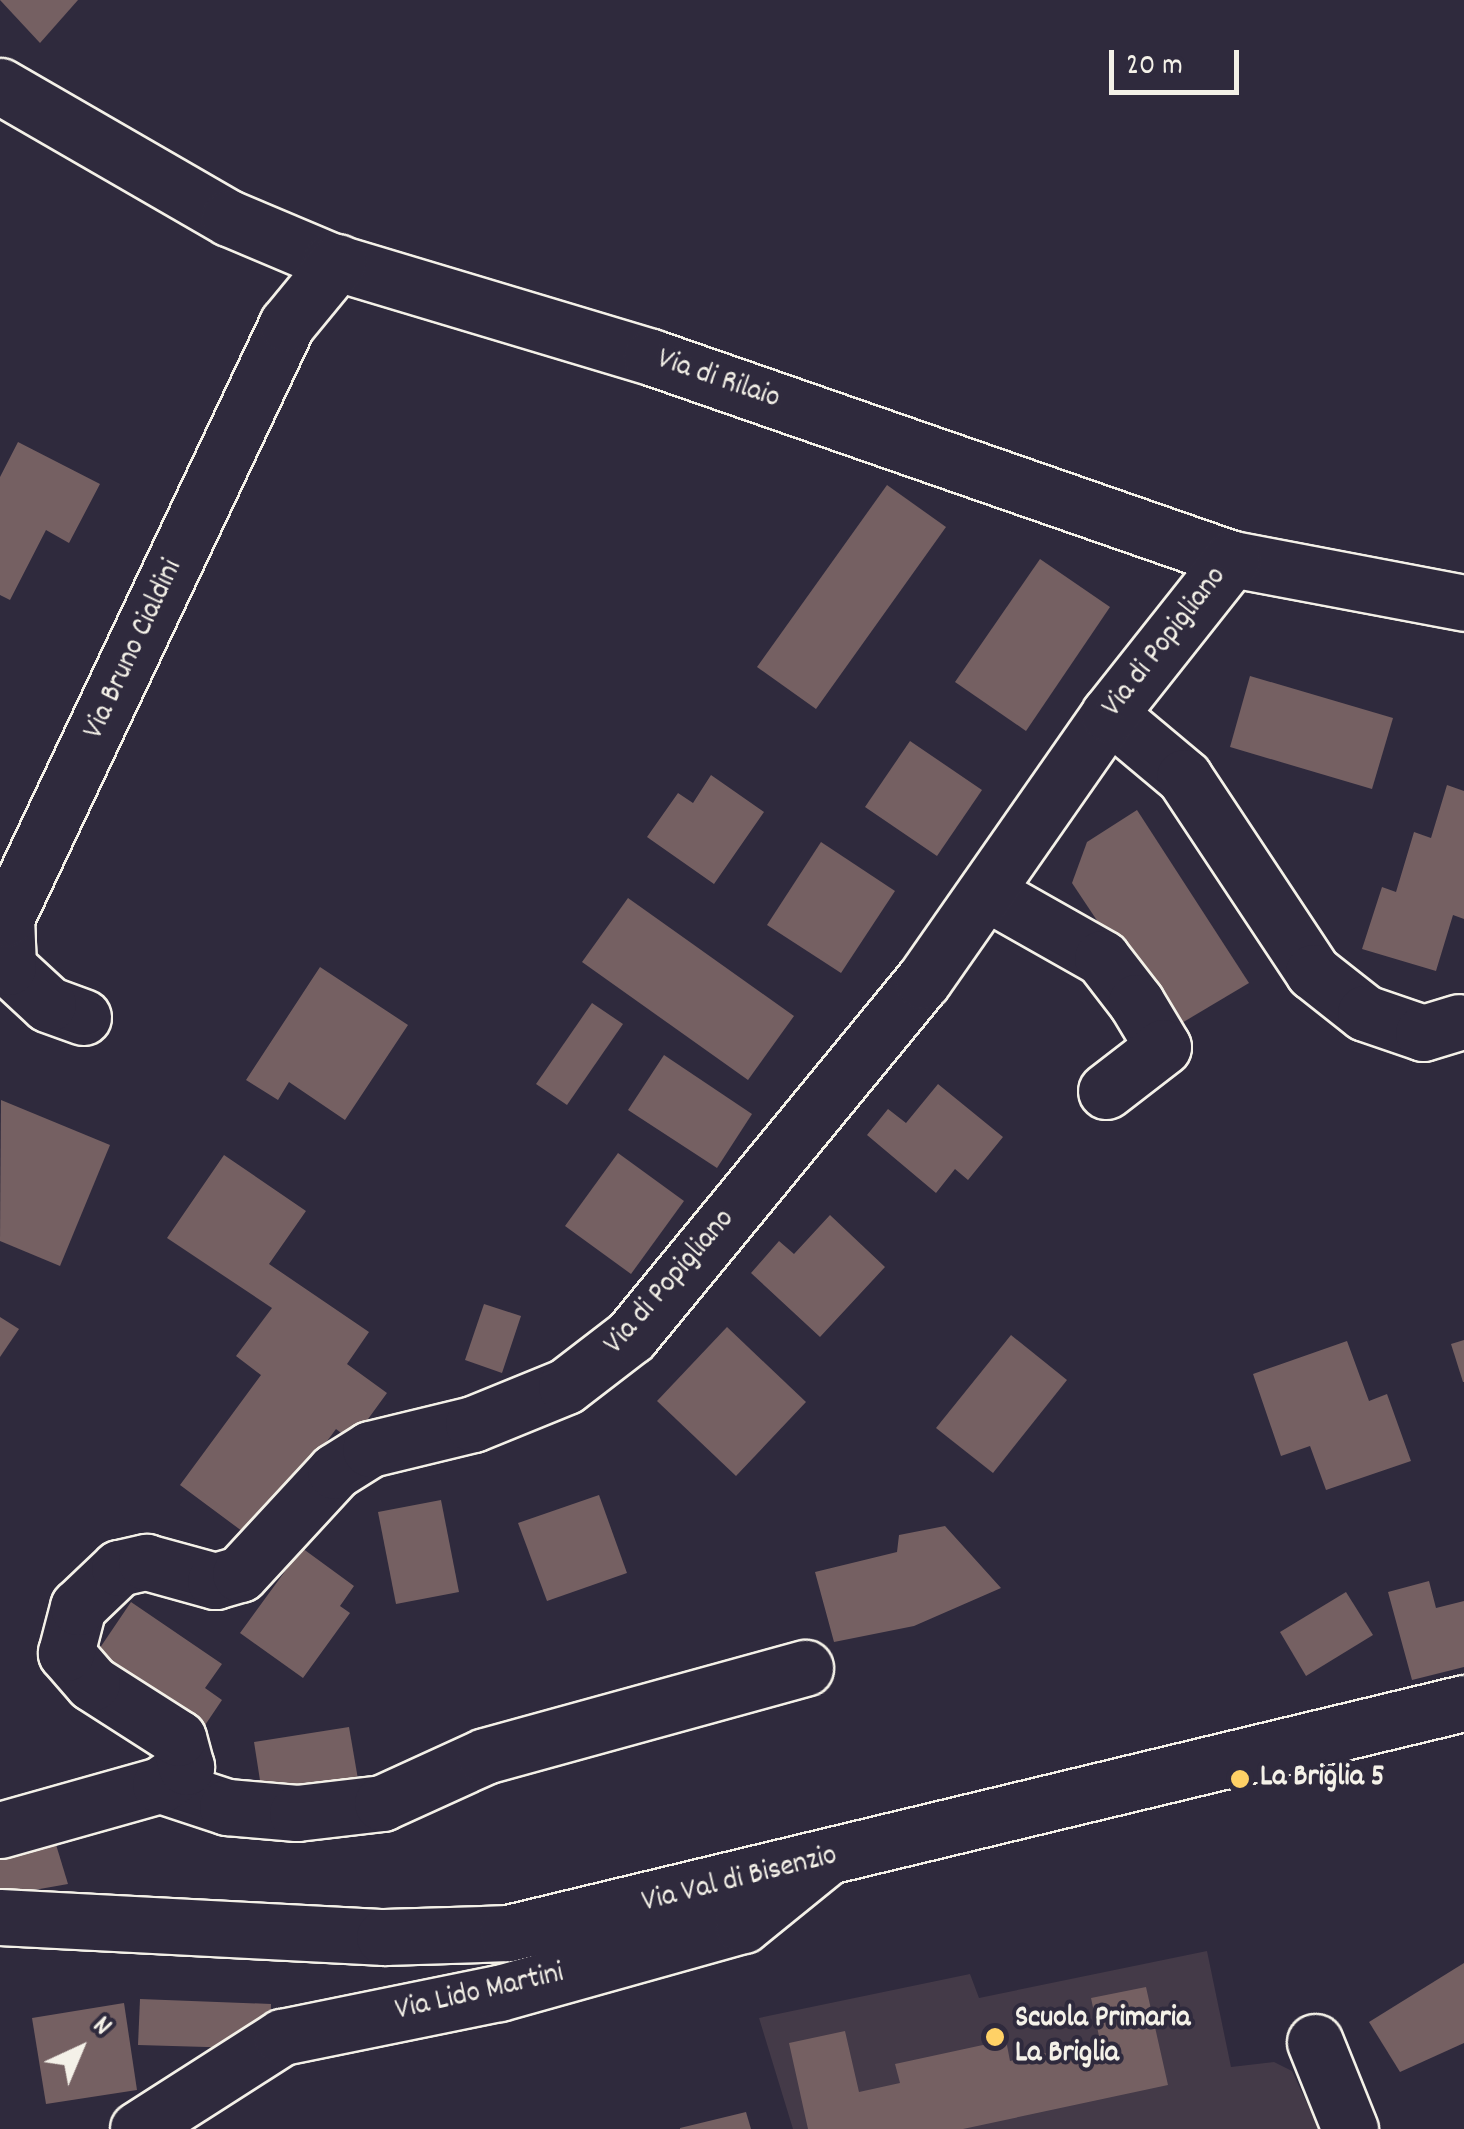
<!DOCTYPE html>
<html>
<head>
<meta charset="utf-8">
<style>
	body { margin:0 }
	#map { position:relative; width:1464px; height:2129px; overflow:hidden; background:#2f2a3d; font-family:Dekko,sans-serif }
	div>[style] { position:absolute }
	.built>* { inset:0; background:#443a48 }
	.building>* { inset:0; background:#756062 }
	.roads { filter:drop-shadow(2px 0 #f4f1e8) drop-shadow(-2px 0 #f4f1e8) drop-shadow(0 2px #f4f1e8) drop-shadow(0 -2px #f4f1e8) }
	.minor>* { height:55px; margin:-27.5px; padding:0 27.5px; transform-origin:27.5px; border-radius:27.5px; background:#2f2a3d }
	.major>* { height:55px; margin:-27.5px; padding:0 27.5px; transform-origin:27.5px; border-radius:27.5px; background:#2f2a3d }
	.dots>* { width:28px; height:28px; translate:-50% -50%; box-sizing:border-box; border:5px solid #2f2a3d; border-radius:50% }
	span { translate:-50% -50%; white-space:nowrap; text-align:center; line-height:1.15; -webkit-text-stroke:8px #2f2a3d; paint-order:stroke }
	.street-label { font-size:30px; color:#f4f1e8 }
	.poi-label { font-size:30px; color:#f4f1e8; font-weight:700 }
	.left { translate:0 -50%; text-align:left }
	.north { position:absolute; left:30px; top:1999px; width:100px; height:100px; -webkit-text-stroke:8px #2f2a3d; paint-order:stroke; rotate:44deg; font-size:28px; font-weight:700; line-height:40px; text-align:center; color:#f4f1e8 }
	.north::after { content:''; display:block; margin:auto; width:35px; height:45px; background:#f4f1e8; clip-path:polygon(50% 0,100% 100%,50% 72%,0 100%) }
	.scale { position:absolute; left:1109px; top:50px; width:130px; height:45px; box-sizing:border-box; border:5px solid #f4f1e8; border-top:0; padding-left:12px; font-size:30px; line-height:35px; white-space:nowrap; color:#f4f1e8; -webkit-text-stroke:8px #2f2a3d; paint-order:stroke }
</style>
</head>
<body>
<div id="map">
	<div class="built">
		<i style="clip-path:polygon(1207px 1951px,1231px 2067px,1274px 2062px,1292px 2071px,1319px 2129px,793px 2129px,759px 2018px,970px 1974px,979px 1998px)"></i>
	</div>
	<div class="building">
		<i style="clip-path:polygon(0 0,78px 0,40px 43px)"></i>
		<i style="clip-path:polygon(18px 442px,100px 484px,69px 543px,46px 530px,10px 600px,0 595px,0 477px)"></i>
		<i style="clip-path:polygon(887px 485px,946px 527px,816px 709px,757px 667px)"></i>
		<i style="clip-path:polygon(1040px 559px,1110px 607px,1026px 731px,955px 682px)"></i>
		<i style="clip-path:polygon(1250px 676px,1393px 718px,1372px 789px,1230px 747px)"></i>
		<i style="clip-path:polygon(910px 741px,982px 790px,937px 856px,865px 807px)"></i>
		<i style="clip-path:polygon(711px 775px,764px 812px,714px 884px,647px 837px,678px 793px,693px 803px)"></i>
		<i style="clip-path:polygon(1447px 785px,1464px 791px,1464px 919px,1453px 915px,1436px 971px,1362px 949px,1382px 887px,1396px 892px,1414px 832px,1431px 838px)"></i>
		<i style="clip-path:polygon(1137px 810px,1249px 983px,1170px 1030px,1072px 883px,1087px 842px)"></i>
		<i style="clip-path:polygon(821px 842px,895px 891px,841px 973px,767px 925px)"></i>
		<i style="clip-path:polygon(628px 898px,794px 1016px,748px 1080px,582px 962px)"></i>
		<i style="clip-path:polygon(320px 967px,408px 1025px,345px 1120px,289px 1082px,278px 1100px,246px 1080px)"></i>
		<i style="clip-path:polygon(592px 1003px,623px 1024px,567px 1105px,536px 1084px)"></i>
		<i style="clip-path:polygon(664px 1055px,752px 1114px,717px 1168px,628px 1110px)"></i>
		<i style="clip-path:polygon(938px 1084px,1003px 1137px,968px 1180px,955px 1169px,936px 1193px,867px 1135px,888px 1109px,906px 1123px)"></i>
		<i style="clip-path:polygon(1px 1100px,110px 1145px,60px 1266px,0 1241px)"></i>
		<i style="clip-path:polygon(618px 1153px,684px 1201px,631px 1274px,565px 1226px)"></i>
		<i style="clip-path:polygon(224px 1155px,306px 1211px,269px 1264px,369px 1332px,347px 1364px,387px 1393px,352px 1441px,336px 1429px,254px 1540px,180px 1485px,261px 1375px,236px 1356px,272px 1308px,167px 1238px)"></i>
		<i style="clip-path:polygon(830px 1215px,885px 1267px,820px 1337px,751px 1273px,779px 1241px,794px 1254px)"></i>
		<i style="clip-path:polygon(484px 1304px,521px 1316px,502px 1373px,465px 1360px)"></i>
		<i style="clip-path:polygon(0 1317px,19px 1329px,0 1357px)"></i>
		<i style="clip-path:polygon(727px 1327px,806px 1402px,736px 1476px,657px 1401px)"></i>
		<i style="clip-path:polygon(1011px 1335px,1067px 1380px,993px 1473px,936px 1428px)"></i>
		<i style="clip-path:polygon(1464px 1340px,1464px 1382px,1463px 1382px,1451px 1344px)"></i>
		<i style="clip-path:polygon(1347px 1341px,1369px 1401px,1387px 1394px,1411px 1461px,1326px 1490px,1310px 1446px,1281px 1456px,1253px 1374px)"></i>
		<i style="clip-path:polygon(599px 1495px,627px 1573px,547px 1601px,518px 1523px)"></i>
		<i style="clip-path:polygon(441px 1500px,459px 1592px,396px 1604px,378px 1512px)"></i>
		<i style="clip-path:polygon(945px 1526px,1001px 1588px,914px 1626px,834px 1642px,815px 1572px,897px 1552px,899px 1535px)"></i>
		<i style="clip-path:polygon(302px 1548px,354px 1586px,340px 1606px,350px 1613px,303px 1678px,240px 1633px)"></i>
		<i style="clip-path:polygon(1429px 1581px,1436px 1608px,1464px 1601px,1464px 1667px,1412px 1680px,1388px 1592px)"></i>
		<i style="clip-path:polygon(1346px 1592px,1373px 1635px,1306px 1676px,1280px 1632px)"></i>
		<i style="clip-path:polygon(131px 1602px,222px 1664px,205px 1688px,222px 1700px,197px 1737px,89px 1664px)"></i>
		<i style="clip-path:polygon(349px 1727px,360px 1791px,264px 1806px,254px 1742px)"></i>
		<i style="clip-path:polygon(47px 1815px,68px 1884px,0 1896px,0 1832px)"></i>
		<i style="clip-path:polygon(1464px 1963px,1464px 2043px,1400px 2072px,1369px 2022px)"></i>
		<i style="clip-path:polygon(1146px 1987px,1168px 2085px,963px 2129px,808px 2129px,789px 2043px,845px 2031px,859px 2092px,900px 2083px,895px 2064px,1006px 2040px,1010px 2061px,1100px 2041px,1091px 1998px)"></i>
		<i style="clip-path:polygon(140px 1999px,271px 2004px,270px 2032px,241px 2048px,138px 2045px)"></i>
		<i style="clip-path:polygon(124px 2003px,137px 2090px,46px 2104px,32px 2018px)"></i>
		<i style="clip-path:polygon(746px 2112px,751px 2129px,680px 2129px,680px 2128px)"></i>
	</div>
	<div class="roads">
		<div class="minor">
			<i style="left:0;top:86px;width:264px;rotate:30deg"></i>
			<i style="left:229px;top:218px;width:111px;rotate:22.9deg"></i>
			<i style="left:331px;top:261px;width:334px;rotate:16.7deg"></i>
			<i style="left:651px;top:357px;width:615px;rotate:19.17deg"></i>
			<i style="left:1232px;top:559px;width:236px;rotate:10.7deg"></i>
			<i style="left:1109px;top:714px;width:98px;rotate:40deg"></i>
			<i style="left:1184px;top:777px;width:234px;rotate:56.5deg"></i>
			<i style="left:1313px;top:972px;width:66px;rotate:38.3deg"></i>
			<i style="left:1365px;top:1013px;width:61px;rotate:19deg"></i>
			<i style="left:1423px;top:1033px;width:37px;rotate:-17deg"></i>
			<i style="left:989px;top:894px;width:130px;rotate:29.5deg"></i>
			<i style="left:1102px;top:958px;width:56px;rotate:52.3deg"></i>
			<i style="left:1136px;top:1002px;width:52px;rotate:59deg"></i>
			<i style="left:1163px;top:1047px;width:72px;rotate:142.3deg"></i>
			<i style="left:83px;top:1017px;width:37px;rotate:-160deg"></i>
			<i style="left:48px;top:1004px;width:54px;rotate:-137.2deg"></i>
			<i style="left:8px;top:967px;width:49px;rotate:-92.3deg"></i>
			<i style="left:6px;top:918px;width:657px;rotate:-64.68deg"></i>
			<i style="left:287px;top:324px;width:80px;rotate:-50.6deg"></i>
			<i style="left:160px;top:1785px;width:71px;rotate:18.2deg"></i>
			<i style="left:227px;top:1807px;width:70px;rotate:4.9deg"></i>
			<i style="left:297px;top:1813px;width:86px;rotate:-6.7deg"></i>
			<i style="left:382px;top:1803px;width:113px;rotate:-24.5deg"></i>
			<i style="left:485px;top:1756px;width:332px;rotate:-15.4deg"></i>
			<i style="left:0;top:1830px;width:166px;rotate:-15.7deg"></i>
			<i style="left:160px;top:1785px;width:32px;rotate:-35deg"></i>
			<i style="left:186px;top:1767px;width:30px;rotate:-105deg"></i>
			<i style="left:178px;top:1738px;width:102px;rotate:-147.4deg"></i>
			<i style="left:92px;top:1683px;width:40px;rotate:-131deg"></i>
			<i style="left:66px;top:1653px;width:48px;rotate:-75.4deg"></i>
			<i style="left:78px;top:1607px;width:57px;rotate:-43.6deg"></i>
			<i style="left:119px;top:1568px;width:28px;rotate:-13deg"></i>
			<i style="left:146px;top:1562px;width:72px;rotate:15.4deg"></i>
			<i style="left:215px;top:1581px;width:26px;rotate:-16deg"></i>
			<i style="left:240px;top:1574px;width:140px;rotate:-47.3deg"></i>
			<i style="left:335px;top:1471px;width:41px;rotate:-32.2deg"></i>
			<i style="left:370px;top:1449px;width:106px;rotate:-13.6deg"></i>
			<i style="left:473px;top:1424px;width:100px;rotate:-22.2deg"></i>
			<i style="left:566px;top:1386px;width:82px;rotate:-37.6deg"></i>
			<i style="left:631px;top:1336px;width:460px;rotate:-50.6deg"></i>
			<i style="left:923px;top:981px;width:325px;rotate:-55.1deg"></i>
			<i style="left:1109px;top:714px;width:198px;rotate:-51.6deg"></i>
			<i style="left:1315px;top:2042px;width:94px;rotate:68.1deg"></i>
			<i style="left:138px;top:2129px;width:171px;rotate:-32.6deg"></i>
			<i style="left:282px;top:2037px;width:221px;rotate:-11.5deg"></i>
			<i style="left:499px;top:1993px;width:253px;rotate:-15.6deg"></i>
			<i style="left:743px;top:1925px;width:102px;rotate:-39deg"></i>
		</div>
		<div class="major">
			<i style="left:0;top:1917px;width:385px;rotate:3deg"></i>
			<i style="left:384px;top:1937px;width:124px;rotate:-1.8deg"></i>
			<i style="left:508px;top:1933px;width:983px;rotate:-13.53deg"></i>
		</div>
	</div>
	<div class="dots">
		<i style="left:1240px;top:1779px;background:#ffd166"></i>
		<i style="left:995px;top:2037px;background:#ffd166"></i>
	</div>
	<div class="street-label">
		<span style="left:718px;top:381px;rotate:19deg">Via di Rilaio</span>
		<span style="left:1166px;top:643px;rotate:-52deg">Via di Popigliano</span>
		<span style="left:135px;top:650px;rotate:-65deg">Via Bruno Cialdini</span>
		<span style="left:671px;top:1283px;rotate:-49deg">Via di Popigliano</span>
		<span style="left:740px;top:1881px;rotate:-14deg">Via Val di Bisenzio</span>
		<span style="left:480px;top:1994px;rotate:-13deg">Via Lido Martini</span>
	</div>
	<div class="poi-label">
		<span class="left" style="left:1260px;top:1779px">La Briglia 5</span>
		<span class="left" style="left:1015px;top:2037px">Scuola Primaria<br>La Briglia</span>
	</div>
	<div class="north">N</div>
	<div class="scale">20 m</div>
</div>
</body>
</html>
